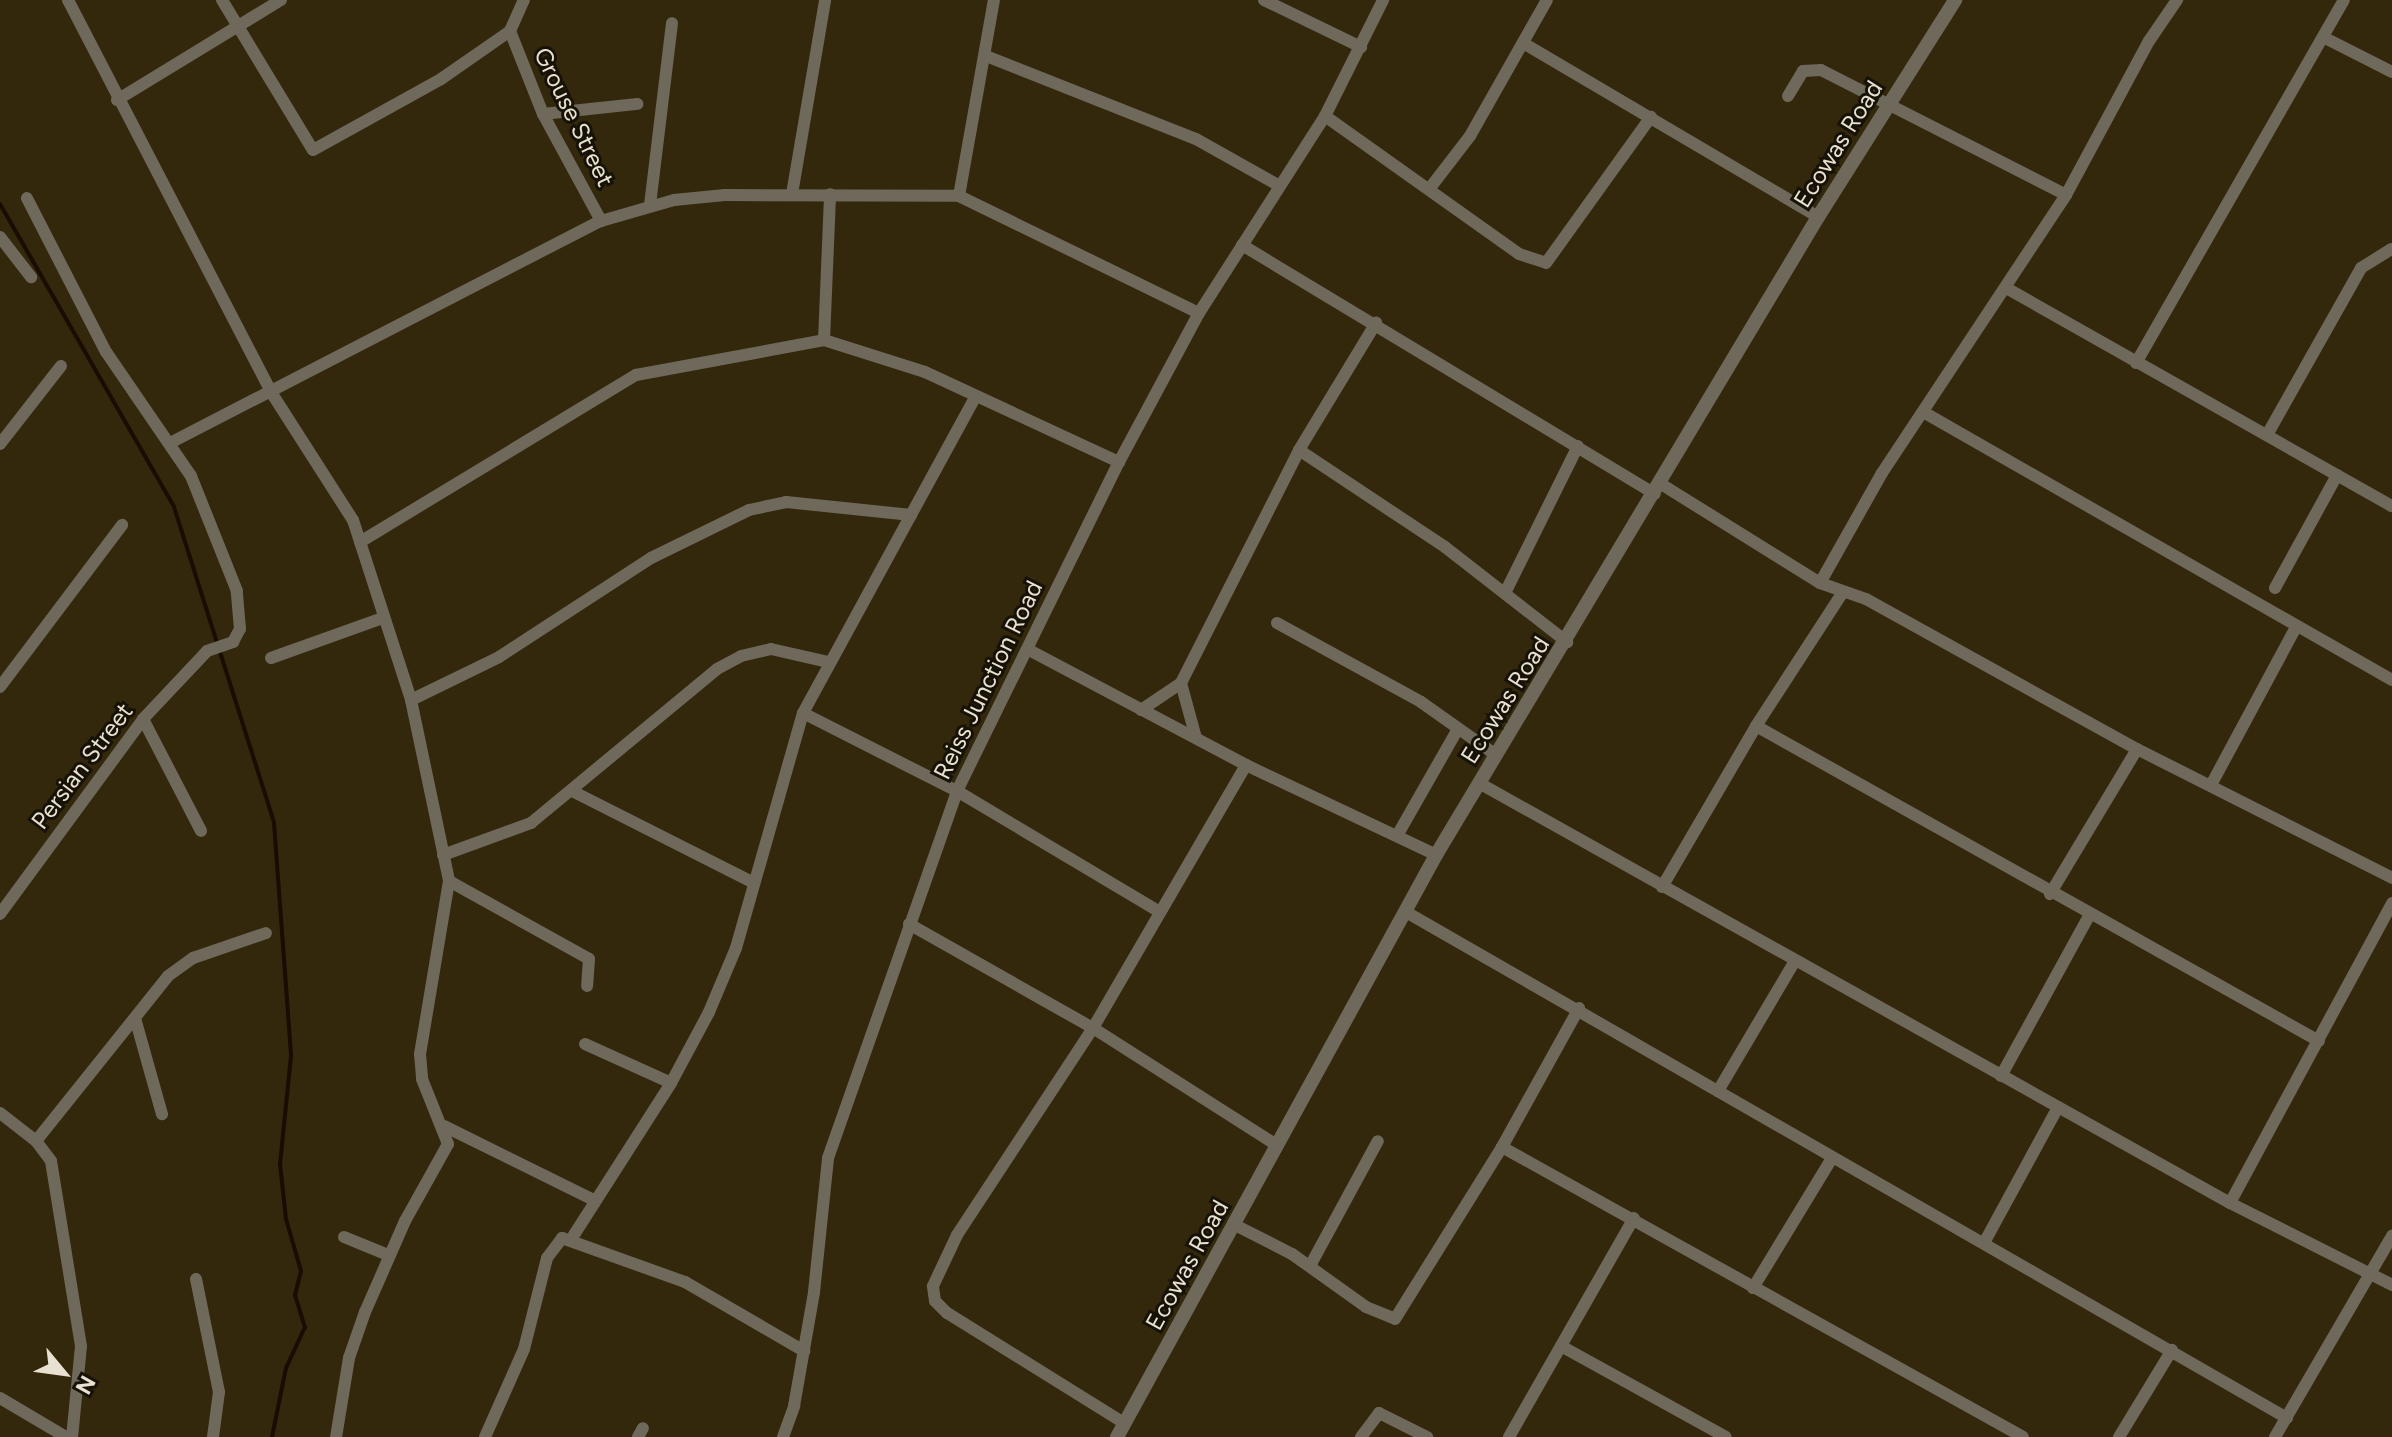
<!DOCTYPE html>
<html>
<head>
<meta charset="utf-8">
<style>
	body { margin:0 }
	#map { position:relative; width:2392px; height:1437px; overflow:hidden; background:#34280c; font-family:Figtree,sans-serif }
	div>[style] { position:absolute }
	.stream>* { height:4px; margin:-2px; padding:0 2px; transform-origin:2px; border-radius:2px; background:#180d00 }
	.minor>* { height:12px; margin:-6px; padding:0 6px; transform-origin:6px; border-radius:6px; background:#6f695c }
	.tertiary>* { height:14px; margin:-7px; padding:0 7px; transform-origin:7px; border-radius:7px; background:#6f695c }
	span { translate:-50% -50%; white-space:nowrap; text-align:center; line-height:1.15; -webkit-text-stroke:6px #171207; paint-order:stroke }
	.street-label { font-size:24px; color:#e8e1d1 }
	.north { position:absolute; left:24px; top:1333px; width:80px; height:80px; -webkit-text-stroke:6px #171207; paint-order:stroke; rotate:119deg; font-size:22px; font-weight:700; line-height:32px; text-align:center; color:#e8e1d1 }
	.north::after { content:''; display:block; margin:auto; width:28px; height:36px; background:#e8e1d1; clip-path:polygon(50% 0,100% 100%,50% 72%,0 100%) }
</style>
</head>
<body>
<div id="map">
	<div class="stream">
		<i style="left:0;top:204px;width:349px;rotate:60.1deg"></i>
		<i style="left:174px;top:507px;width:331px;rotate:72.4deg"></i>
		<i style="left:274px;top:823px;width:234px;rotate:85.8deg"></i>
		<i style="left:291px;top:1056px;width:109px;rotate:95.8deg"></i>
		<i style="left:280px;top:1164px;width:55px;rotate:83.8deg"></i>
		<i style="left:286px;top:1219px;width:54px;rotate:73.9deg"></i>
		<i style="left:301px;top:1271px;width:25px;rotate:104deg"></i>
		<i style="left:295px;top:1295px;width:34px;rotate:73deg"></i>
		<i style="left:305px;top:1327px;width:45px;rotate:114.9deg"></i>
		<i style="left:286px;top:1368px;width:70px;rotate:101.5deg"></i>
	</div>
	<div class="minor">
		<i style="left:68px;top:0;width:441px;rotate:62.6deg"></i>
		<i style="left:271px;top:392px;width:152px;rotate:57.4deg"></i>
		<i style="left:353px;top:520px;width:189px;rotate:72.1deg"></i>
		<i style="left:411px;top:700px;width:185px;rotate:78.1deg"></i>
		<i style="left:449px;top:881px;width:175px;rotate:99.5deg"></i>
		<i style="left:420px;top:1054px;width:25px;rotate:85deg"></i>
		<i style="left:422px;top:1079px;width:70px;rotate:68.2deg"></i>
		<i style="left:448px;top:1144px;width:88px;rotate:119.2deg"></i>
		<i style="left:405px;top:1221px;width:99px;rotate:113.7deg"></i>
		<i style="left:365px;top:1312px;width:49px;rotate:109.2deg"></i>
		<i style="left:349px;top:1358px;width:80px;rotate:99.3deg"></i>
		<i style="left:222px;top:0;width:175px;rotate:58.8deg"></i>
		<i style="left:313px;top:150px;width:146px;rotate:-29deg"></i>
		<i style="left:441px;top:79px;width:84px;rotate:-34.8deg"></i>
		<i style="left:510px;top:31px;width:34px;rotate:-66deg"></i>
		<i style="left:1264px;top:0;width:108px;rotate:25.9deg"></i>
		<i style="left:510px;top:31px;width:89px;rotate:68.3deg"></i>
		<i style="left:543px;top:114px;width:122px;rotate:61.5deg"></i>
		<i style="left:2325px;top:38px;width:75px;rotate:26.9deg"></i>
		<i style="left:1523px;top:43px;width:342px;rotate:30.5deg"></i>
		<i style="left:986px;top:56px;width:226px;rotate:21.6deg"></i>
		<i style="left:1196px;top:139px;width:94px;rotate:29.3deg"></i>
		<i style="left:1788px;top:96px;width:29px;rotate:-59deg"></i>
		<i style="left:1803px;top:71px;width:18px;rotate:-3deg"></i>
		<i style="left:1821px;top:70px;width:275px;rotate:27deg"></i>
		<i style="left:117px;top:100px;width:192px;rotate:-31.4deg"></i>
		<i style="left:543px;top:114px;width:95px;rotate:-6.1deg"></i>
		<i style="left:1325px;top:116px;width:238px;rotate:35.4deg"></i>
		<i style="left:1519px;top:254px;width:28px;rotate:18deg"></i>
		<i style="left:1546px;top:263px;width:180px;rotate:-54.3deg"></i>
		<i style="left:1430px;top:188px;width:66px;rotate:-52.4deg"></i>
		<i style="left:1470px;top:136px;width:156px;rotate:-60.5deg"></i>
		<i style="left:792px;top:194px;width:197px;rotate:-80.3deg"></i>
		<i style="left:959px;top:196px;width:199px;rotate:-79.9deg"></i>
		<i style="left:650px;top:205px;width:183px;rotate:-83.1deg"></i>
		<i style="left:0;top:237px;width:51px;rotate:52.2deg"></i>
		<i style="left:1242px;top:245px;width:482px;rotate:31.1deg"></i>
		<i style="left:2008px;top:289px;width:441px;rotate:29.5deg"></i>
		<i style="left:824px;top:340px;width:146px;rotate:-87.6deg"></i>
		<i style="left:2136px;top:363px;width:418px;rotate:-60.2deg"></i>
		<i style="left:1925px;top:413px;width:538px;rotate:29.76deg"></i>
		<i style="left:2267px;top:435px;width:192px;rotate:-60.6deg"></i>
		<i style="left:2361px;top:268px;width:36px;rotate:-32deg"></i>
		<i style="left:170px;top:443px;width:485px;rotate:-27.3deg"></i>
		<i style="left:601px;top:221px;width:76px;rotate:-16deg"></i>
		<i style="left:674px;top:200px;width:51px;rotate:-5.6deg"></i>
		<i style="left:725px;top:195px;width:234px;rotate:0.2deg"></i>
		<i style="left:959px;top:196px;width:267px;rotate:26deg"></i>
		<i style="left:0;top:444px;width:99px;rotate:-52deg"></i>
		<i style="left:1299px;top:450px;width:175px;rotate:33.6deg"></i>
		<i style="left:1445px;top:547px;width:155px;rotate:37.9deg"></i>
		<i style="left:1661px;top:484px;width:187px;rotate:31.9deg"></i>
		<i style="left:1820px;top:583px;width:49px;rotate:19.2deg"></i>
		<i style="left:1866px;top:599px;width:310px;rotate:29deg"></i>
		<i style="left:2137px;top:749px;width:286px;rotate:26.8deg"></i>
		<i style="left:360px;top:542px;width:323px;rotate:-31.2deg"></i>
		<i style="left:636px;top:375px;width:191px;rotate:-10.5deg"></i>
		<i style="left:824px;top:340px;width:106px;rotate:17.6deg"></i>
		<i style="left:925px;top:372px;width:214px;rotate:24.9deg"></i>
		<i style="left:1820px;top:583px;width:126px;rotate:-60.6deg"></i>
		<i style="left:1882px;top:473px;width:333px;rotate:-56.5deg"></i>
		<i style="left:2066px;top:195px;width:175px;rotate:-61.7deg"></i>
		<i style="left:2149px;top:41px;width:50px;rotate:-55.7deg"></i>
		<i style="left:2275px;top:588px;width:129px;rotate:-61.2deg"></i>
		<i style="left:1505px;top:593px;width:164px;rotate:-63.6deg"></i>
		<i style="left:1277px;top:623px;width:164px;rotate:28.7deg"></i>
		<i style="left:1421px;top:702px;width:92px;rotate:35.2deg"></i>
		<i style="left:1029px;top:650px;width:246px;rotate:27.9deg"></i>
		<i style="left:1246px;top:765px;width:210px;rotate:25.3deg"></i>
		<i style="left:271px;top:658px;width:119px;rotate:-19.7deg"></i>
		<i style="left:1181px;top:683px;width:57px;rotate:74.7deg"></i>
		<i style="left:0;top:687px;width:203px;rotate:-53deg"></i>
		<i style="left:411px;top:700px;width:98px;rotate:-26deg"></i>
		<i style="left:499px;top:657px;width:181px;rotate:-33.1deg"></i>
		<i style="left:651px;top:558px;width:109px;rotate:-26.1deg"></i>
		<i style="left:749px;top:510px;width:38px;rotate:-12deg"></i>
		<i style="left:786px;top:502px;width:126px;rotate:5.9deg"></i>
		<i style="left:1141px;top:710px;width:48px;rotate:-34deg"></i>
		<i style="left:1181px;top:683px;width:261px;rotate:-63.1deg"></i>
		<i style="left:1299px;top:450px;width:149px;rotate:-58.8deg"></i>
		<i style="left:803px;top:713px;width:173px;rotate:26.9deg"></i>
		<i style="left:957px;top:791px;width:233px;rotate:30.8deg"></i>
		<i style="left:143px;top:719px;width:126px;rotate:62.6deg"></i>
		<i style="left:1756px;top:726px;width:645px;rotate:29.23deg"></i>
		<i style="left:1479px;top:783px;width:860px;rotate:29.22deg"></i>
		<i style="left:2230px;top:1203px;width:182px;rotate:26.8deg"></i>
		<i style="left:2211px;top:785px;width:179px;rotate:-61.7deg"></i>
		<i style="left:574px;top:792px;width:202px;rotate:26.8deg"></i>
		<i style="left:1398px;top:834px;width:121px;rotate:-60.3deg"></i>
		<i style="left:443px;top:855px;width:94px;rotate:-20deg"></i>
		<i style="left:531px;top:823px;width:241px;rotate:-39.6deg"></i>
		<i style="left:717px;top:669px;width:27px;rotate:-28deg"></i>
		<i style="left:741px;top:656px;width:31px;rotate:-13deg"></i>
		<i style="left:771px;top:649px;width:58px;rotate:12.8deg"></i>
		<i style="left:449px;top:881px;width:160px;rotate:29.1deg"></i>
		<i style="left:589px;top:959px;width:27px;rotate:94deg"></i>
		<i style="left:1662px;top:887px;width:186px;rotate:-59.7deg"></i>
		<i style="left:1756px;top:726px;width:160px;rotate:-57deg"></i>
		<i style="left:2050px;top:894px;width:169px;rotate:-59deg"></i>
		<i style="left:1406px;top:912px;width:1016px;rotate:29.87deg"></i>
		<i style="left:0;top:914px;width:242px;rotate:-53.7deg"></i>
		<i style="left:143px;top:719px;width:93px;rotate:-46.7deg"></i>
		<i style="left:207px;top:651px;width:28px;rotate:-19deg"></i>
		<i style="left:233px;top:642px;width:15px;rotate:-62deg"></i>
		<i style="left:240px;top:629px;width:38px;rotate:-95deg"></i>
		<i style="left:237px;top:591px;width:124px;rotate:-111.8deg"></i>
		<i style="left:191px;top:476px;width:150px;rotate:-124.4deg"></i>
		<i style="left:106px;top:352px;width:173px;rotate:-117.2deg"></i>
		<i style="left:909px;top:924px;width:211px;rotate:29.5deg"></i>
		<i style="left:1093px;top:1028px;width:219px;rotate:32.5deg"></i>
		<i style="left:135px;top:1018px;width:100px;rotate:74.3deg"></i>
		<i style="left:585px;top:1044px;width:94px;rotate:24.4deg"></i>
		<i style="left:2001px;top:1076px;width:183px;rotate:-61.2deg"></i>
		<i style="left:1718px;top:1091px;width:151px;rotate:-59.4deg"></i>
		<i style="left:0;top:1113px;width:46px;rotate:37.9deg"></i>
		<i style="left:36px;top:1141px;width:25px;rotate:53deg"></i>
		<i style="left:51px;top:1161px;width:187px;rotate:80.8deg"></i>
		<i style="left:81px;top:1346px;width:91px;rotate:95.6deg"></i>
		<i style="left:444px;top:1126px;width:169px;rotate:26.3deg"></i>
		<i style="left:36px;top:1141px;width:211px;rotate:-51.3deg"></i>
		<i style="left:168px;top:976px;width:31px;rotate:-36deg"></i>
		<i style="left:193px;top:958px;width:77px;rotate:-18.9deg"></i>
		<i style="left:1502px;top:1147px;width:596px;rotate:29.1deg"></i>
		<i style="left:2230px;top:1203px;width:341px;rotate:-61.6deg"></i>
		<i style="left:1235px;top:1225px;width:64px;rotate:27deg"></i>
		<i style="left:1292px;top:1254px;width:91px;rotate:35.6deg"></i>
		<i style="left:1366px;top:1307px;width:31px;rotate:22deg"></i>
		<i style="left:1395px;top:1319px;width:203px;rotate:-58.1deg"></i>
		<i style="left:1502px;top:1147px;width:159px;rotate:-61deg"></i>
		<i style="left:344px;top:1237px;width:48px;rotate:22.2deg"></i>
		<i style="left:572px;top:1238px;width:184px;rotate:-57.4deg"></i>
		<i style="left:671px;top:1083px;width:81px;rotate:-61.8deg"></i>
		<i style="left:709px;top:1012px;width:69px;rotate:-67.1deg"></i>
		<i style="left:736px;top:948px;width:244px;rotate:-74.1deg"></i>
		<i style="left:803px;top:713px;width:361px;rotate:-61.4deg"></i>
		<i style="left:1984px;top:1243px;width:155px;rotate:-61.4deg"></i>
		<i style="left:1310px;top:1266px;width:142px;rotate:-61.5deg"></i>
		<i style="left:196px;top:1279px;width:115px;rotate:78.5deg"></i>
		<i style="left:219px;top:1392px;width:45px;rotate:97.6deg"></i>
		<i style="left:1753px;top:1288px;width:152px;rotate:-58.7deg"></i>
		<i style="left:1561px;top:1346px;width:188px;rotate:28.9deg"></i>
		<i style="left:0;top:1398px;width:77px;rotate:30.6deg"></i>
		<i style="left:1124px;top:1423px;width:208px;rotate:-148.1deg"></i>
		<i style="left:947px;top:1313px;width:17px;rotate:-135deg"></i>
		<i style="left:935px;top:1301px;width:15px;rotate:-98deg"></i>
		<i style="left:933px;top:1286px;width:56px;rotate:-64.8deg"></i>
		<i style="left:957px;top:1235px;width:248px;rotate:-56.7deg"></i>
		<i style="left:1093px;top:1028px;width:304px;rotate:-59.8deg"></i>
		<i style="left:485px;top:1437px;width:96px;rotate:-66.1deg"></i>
		<i style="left:524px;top:1349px;width:94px;rotate:-75.8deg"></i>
		<i style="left:547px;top:1258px;width:25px;rotate:-53deg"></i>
		<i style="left:562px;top:1238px;width:131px;rotate:19.7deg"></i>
		<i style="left:685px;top:1282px;width:138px;rotate:30.1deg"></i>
		<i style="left:638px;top:1437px;width:10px;rotate:-61deg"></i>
		<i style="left:783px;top:1437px;width:33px;rotate:-70deg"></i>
		<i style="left:794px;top:1406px;width:116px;rotate:-80deg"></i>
		<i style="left:814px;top:1292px;width:135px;rotate:-84deg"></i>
		<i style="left:828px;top:1158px;width:389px;rotate:-70.6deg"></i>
		<i style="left:957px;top:791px;width:367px;rotate:-63.8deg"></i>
		<i style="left:1119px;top:462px;width:169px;rotate:-61.8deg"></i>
		<i style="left:1199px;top:313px;width:234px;rotate:-57.4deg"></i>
		<i style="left:1325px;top:116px;width:130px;rotate:-63.4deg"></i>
		<i style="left:1361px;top:1437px;width:30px;rotate:-53deg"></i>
		<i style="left:1379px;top:1413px;width:54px;rotate:26.6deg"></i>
		<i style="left:1509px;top:1437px;width:252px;rotate:-60.3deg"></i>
		<i style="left:2119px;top:1437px;width:102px;rotate:-58.7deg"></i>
		<i style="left:2275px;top:1437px;width:233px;rotate:-59.8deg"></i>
	</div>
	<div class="tertiary">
		<i style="left:1117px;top:1437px;width:664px;rotate:-61.27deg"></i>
		<i style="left:1436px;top:855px;width:744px;rotate:-59.09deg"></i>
		<i style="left:1818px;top:217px;width:257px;rotate:-57.7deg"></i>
	</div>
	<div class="street-label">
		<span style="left:574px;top:117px;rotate:64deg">Grouse Street</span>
		<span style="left:1838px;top:144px;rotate:-58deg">Ecowas Road</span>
		<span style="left:988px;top:680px;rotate:-64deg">Reiss Junction Road</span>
		<span style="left:1505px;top:700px;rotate:-58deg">Ecowas Road</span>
		<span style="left:82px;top:766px;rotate:-53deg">Persian Street</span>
		<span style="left:1187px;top:1265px;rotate:-61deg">Ecowas Road</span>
	</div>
	<div class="north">N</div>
</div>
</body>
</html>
